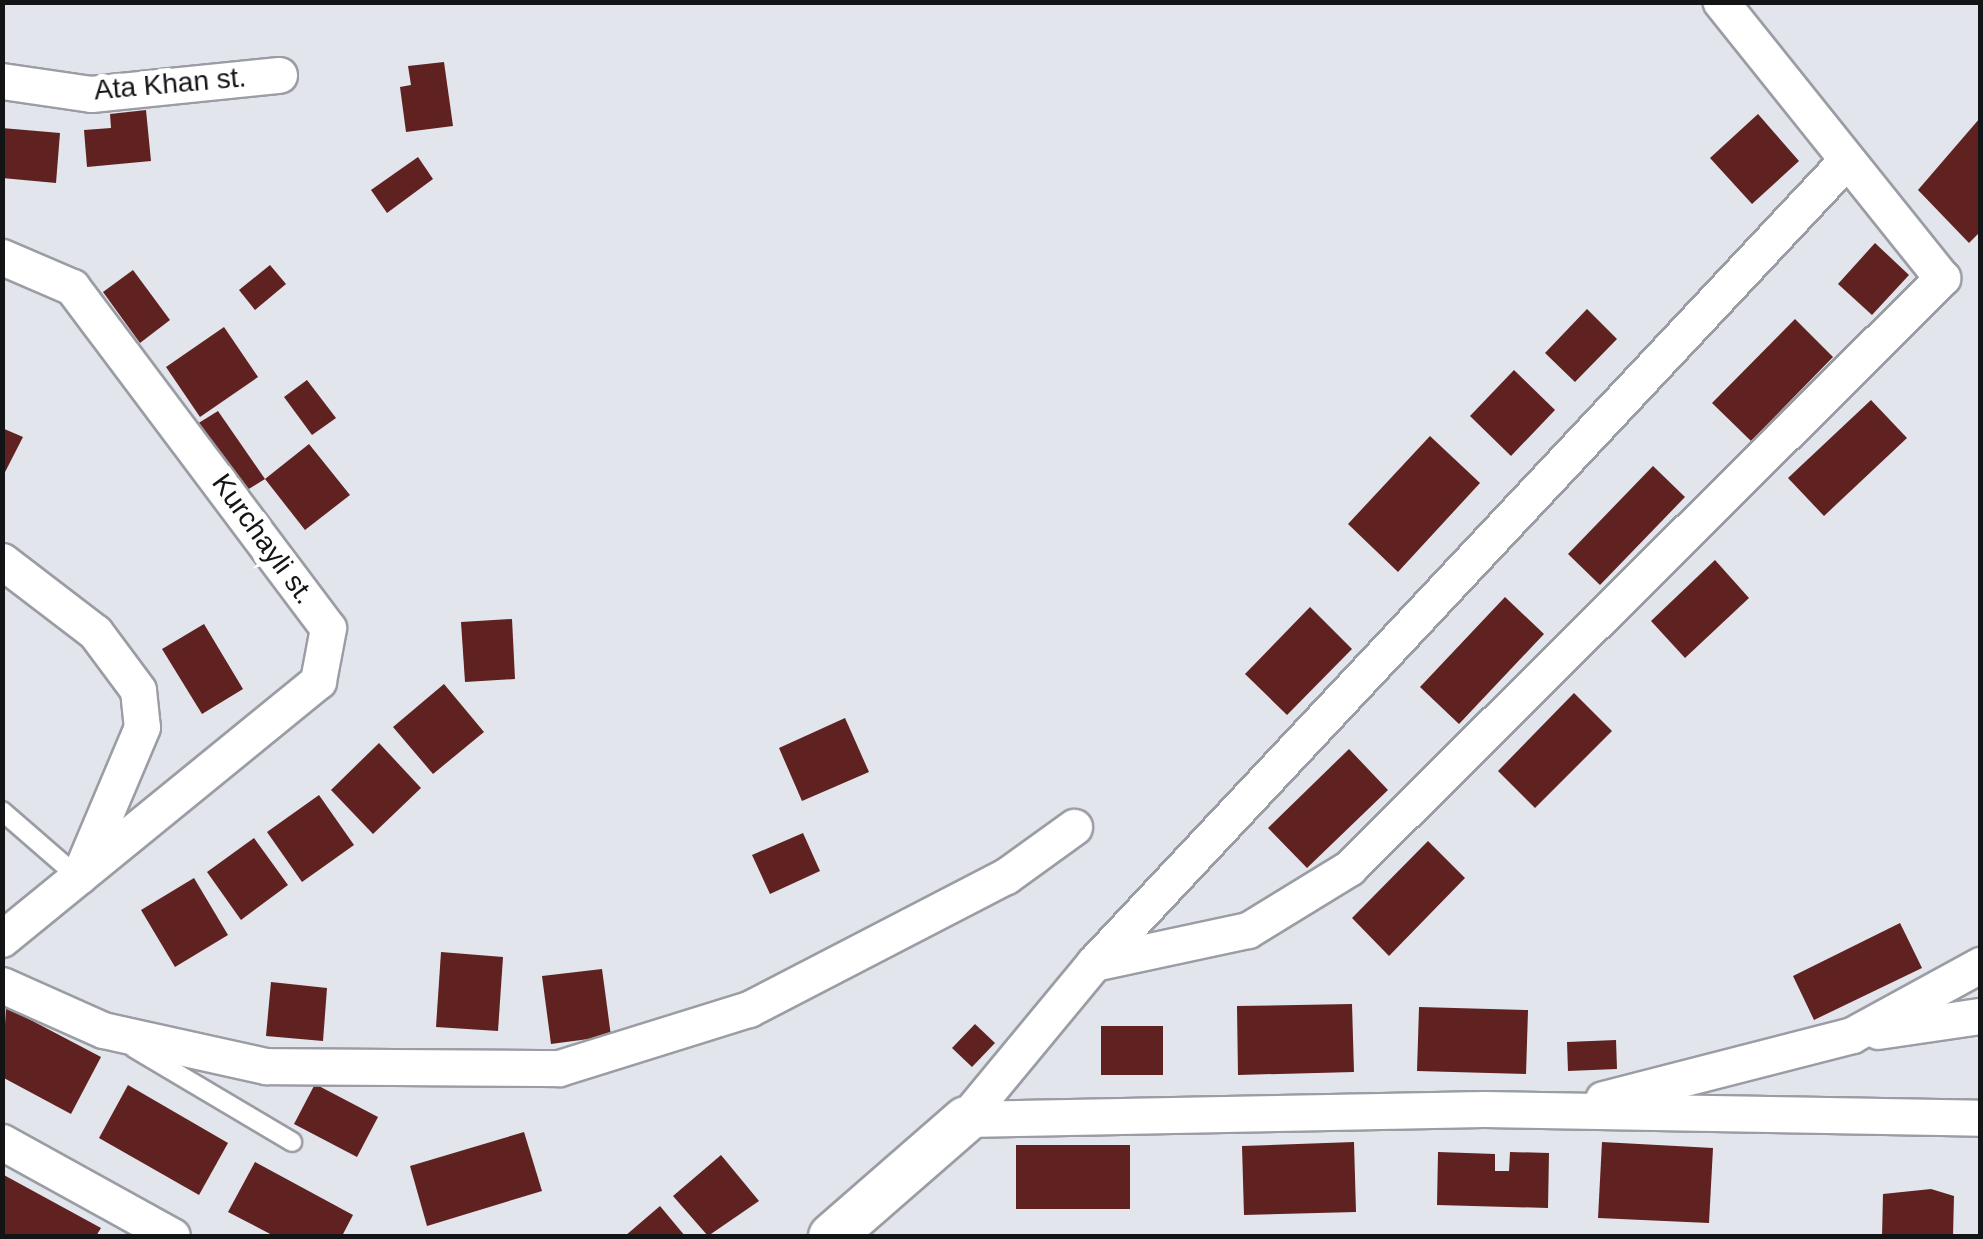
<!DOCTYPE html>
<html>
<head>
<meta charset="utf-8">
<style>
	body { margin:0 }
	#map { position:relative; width:1983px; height:1239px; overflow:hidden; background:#e3e5ec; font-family:Helvetica,sans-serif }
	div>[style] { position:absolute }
	.building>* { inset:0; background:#5f2221 }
	.roads { filter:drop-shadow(2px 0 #9b9da4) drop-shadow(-2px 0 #9b9da4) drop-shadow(0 2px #9b9da4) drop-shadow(0 -2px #9b9da4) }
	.service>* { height:18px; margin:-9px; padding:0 9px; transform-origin:9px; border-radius:9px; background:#fff }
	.minor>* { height:35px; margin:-17.5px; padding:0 17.5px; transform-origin:17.5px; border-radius:17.5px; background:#fff }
	.tertiary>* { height:45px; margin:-22.5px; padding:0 22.5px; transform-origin:22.5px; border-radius:22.5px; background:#fff }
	span { translate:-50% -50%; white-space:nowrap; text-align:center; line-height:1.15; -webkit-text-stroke:10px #fff; paint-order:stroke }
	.street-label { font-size:28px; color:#131416 }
	.frame { position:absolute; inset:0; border:5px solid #131416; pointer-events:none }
</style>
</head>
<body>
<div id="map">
	<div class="building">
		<i style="clip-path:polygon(444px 62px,453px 126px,406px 132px,400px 87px,411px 85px,408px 66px)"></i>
		<i style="clip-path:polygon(146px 110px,151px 161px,87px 167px,84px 130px,111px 128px,110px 114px)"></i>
		<i style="clip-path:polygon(1758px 114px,1799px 161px,1752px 204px,1710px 158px)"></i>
		<i style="clip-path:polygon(1980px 118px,1980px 232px,1969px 243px,1918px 190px)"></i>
		<i style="clip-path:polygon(2px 128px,60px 133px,56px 183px,2px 178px)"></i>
		<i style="clip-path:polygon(418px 157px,433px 179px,387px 213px,371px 190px)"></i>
		<i style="clip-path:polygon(1875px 243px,1909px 275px,1872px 315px,1838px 284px)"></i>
		<i style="clip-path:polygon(270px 265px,286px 284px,255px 310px,239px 290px)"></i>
		<i style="clip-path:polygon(133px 270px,170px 320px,140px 343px,103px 292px)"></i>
		<i style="clip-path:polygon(1587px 309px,1617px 339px,1575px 382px,1545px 353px)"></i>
		<i style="clip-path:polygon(1795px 319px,1833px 357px,1751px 441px,1712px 403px)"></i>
		<i style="clip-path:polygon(224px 327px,258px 377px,200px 417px,166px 367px)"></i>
		<i style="clip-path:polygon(1514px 370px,1555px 410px,1511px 456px,1470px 416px)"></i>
		<i style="clip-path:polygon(307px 380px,336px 418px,312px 435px,284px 397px)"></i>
		<i style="clip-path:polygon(1871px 400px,1907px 438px,1824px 516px,1788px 478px)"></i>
		<i style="clip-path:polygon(218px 411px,265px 479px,244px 492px,197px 424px)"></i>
		<i style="clip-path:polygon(2px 428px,23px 437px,2px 478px)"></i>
		<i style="clip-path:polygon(1430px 436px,1480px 483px,1398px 572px,1348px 524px)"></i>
		<i style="clip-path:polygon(309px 444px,350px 495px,305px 530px,265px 479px)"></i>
		<i style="clip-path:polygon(1653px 466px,1685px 497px,1600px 585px,1568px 554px)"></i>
		<i style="clip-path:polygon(1715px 560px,1749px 598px,1685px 658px,1651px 621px)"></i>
		<i style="clip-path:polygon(1505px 597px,1544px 634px,1459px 724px,1420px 687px)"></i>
		<i style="clip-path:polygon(1310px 607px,1352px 649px,1287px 715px,1245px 674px)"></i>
		<i style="clip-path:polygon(512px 619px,515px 679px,465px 682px,461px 622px)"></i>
		<i style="clip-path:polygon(204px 624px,243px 689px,202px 714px,162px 649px)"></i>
		<i style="clip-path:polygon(444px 684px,484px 732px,433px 774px,393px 727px)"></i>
		<i style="clip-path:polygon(1574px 693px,1612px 731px,1535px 808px,1498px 771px)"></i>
		<i style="clip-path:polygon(845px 718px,869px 772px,802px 801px,779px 748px)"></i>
		<i style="clip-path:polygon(379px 743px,421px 788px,373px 834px,331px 790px)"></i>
		<i style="clip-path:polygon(1349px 749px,1388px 790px,1307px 868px,1268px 828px)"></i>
		<i style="clip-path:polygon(319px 795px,354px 845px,302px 882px,267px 832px)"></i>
		<i style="clip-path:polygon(803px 833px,820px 871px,770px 894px,752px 855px)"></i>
		<i style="clip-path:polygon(254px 838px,288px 885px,241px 920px,207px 872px)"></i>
		<i style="clip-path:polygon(1428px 841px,1465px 878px,1389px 956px,1352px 918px)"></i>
		<i style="clip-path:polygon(194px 878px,228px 935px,175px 967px,141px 910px)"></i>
		<i style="clip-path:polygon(1900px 923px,1922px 968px,1814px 1020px,1793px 976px)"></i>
		<i style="clip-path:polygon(441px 952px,503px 957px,498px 1031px,436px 1027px)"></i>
		<i style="clip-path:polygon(602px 969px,611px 1036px,551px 1044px,542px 976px)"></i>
		<i style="clip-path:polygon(271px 982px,327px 988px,323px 1041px,266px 1036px)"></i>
		<i style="clip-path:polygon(1352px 1004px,1354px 1072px,1238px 1075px,1237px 1006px)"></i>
		<i style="clip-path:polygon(6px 1007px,101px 1057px,71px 1114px,2px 1077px)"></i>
		<i style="clip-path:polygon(1419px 1007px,1528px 1010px,1526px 1074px,1417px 1071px)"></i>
		<i style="clip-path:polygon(975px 1024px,995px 1043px,972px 1067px,952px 1048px)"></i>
		<i style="clip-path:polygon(1101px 1026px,1163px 1026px,1163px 1075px,1101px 1075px)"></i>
		<i style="clip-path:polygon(1616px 1040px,1617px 1069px,1568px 1071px,1567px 1042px)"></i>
		<i style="clip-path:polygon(315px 1084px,378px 1117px,357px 1157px,294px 1124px)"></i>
		<i style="clip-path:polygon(128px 1085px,228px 1143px,199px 1195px,99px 1138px)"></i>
		<i style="clip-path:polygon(524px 1132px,542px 1191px,427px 1226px,410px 1166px)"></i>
		<i style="clip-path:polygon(1354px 1142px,1356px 1212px,1244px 1215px,1242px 1146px)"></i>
		<i style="clip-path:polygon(1602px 1142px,1713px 1148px,1709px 1223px,1598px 1218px)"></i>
		<i style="clip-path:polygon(1016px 1145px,1130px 1145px,1130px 1209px,1016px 1209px)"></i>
		<i style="clip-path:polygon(1438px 1152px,1495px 1154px,1495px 1171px,1509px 1171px,1510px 1152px,1549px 1153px,1548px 1208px,1437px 1205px)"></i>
		<i style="clip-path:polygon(721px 1155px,759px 1201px,708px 1236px,673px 1196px)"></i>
		<i style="clip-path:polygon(255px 1162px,353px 1215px,342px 1236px,274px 1236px,228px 1212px)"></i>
		<i style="clip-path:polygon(2px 1174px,101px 1228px,96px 1236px,2px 1236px)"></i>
		<i style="clip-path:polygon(1931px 1189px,1954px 1196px,1953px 1236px,1882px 1236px,1883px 1194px)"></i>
		<i style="clip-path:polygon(660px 1206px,685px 1236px,625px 1236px)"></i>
	</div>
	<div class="roads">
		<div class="service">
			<i style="left:2px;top:811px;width:101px;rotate:41deg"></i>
			<i style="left:134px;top:1048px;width:184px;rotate:30.7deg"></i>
		</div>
		<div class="minor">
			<i style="left:2px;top:81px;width:90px;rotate:8.3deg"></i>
			<i style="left:91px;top:94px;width:189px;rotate:-5.8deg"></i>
			<i style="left:2px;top:257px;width:76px;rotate:23.2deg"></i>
			<i style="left:72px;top:287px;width:426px;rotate:53.1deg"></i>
			<i style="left:328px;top:628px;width:54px;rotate:100.7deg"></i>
			<i style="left:318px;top:681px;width:408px;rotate:140.8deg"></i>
			<i style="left:2px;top:561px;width:117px;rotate:37.4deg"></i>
			<i style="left:95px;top:632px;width:72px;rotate:53.4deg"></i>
			<i style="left:138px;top:690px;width:37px;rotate:84deg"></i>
			<i style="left:142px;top:727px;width:162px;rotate:112.9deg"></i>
			<i style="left:1094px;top:963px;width:157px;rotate:-12.1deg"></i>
			<i style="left:1248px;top:930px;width:119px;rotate:-31.5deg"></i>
			<i style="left:1349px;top:868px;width:837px;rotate:-44.85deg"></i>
			<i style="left:1942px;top:278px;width:354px;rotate:-128.7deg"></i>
			<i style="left:2px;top:985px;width:111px;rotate:24deg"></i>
			<i style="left:103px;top:1030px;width:167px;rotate:12.5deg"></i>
			<i style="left:266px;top:1066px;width:293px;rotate:0.4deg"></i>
			<i style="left:559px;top:1068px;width:199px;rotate:-17.3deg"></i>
			<i style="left:749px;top:1009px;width:289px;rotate:-27.4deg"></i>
			<i style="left:1006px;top:876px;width:84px;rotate:-35.8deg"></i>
			<i style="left:1878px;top:1031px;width:103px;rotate:-8.4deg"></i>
			<i style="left:1603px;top:1099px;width:257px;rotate:-14.4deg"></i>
			<i style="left:1852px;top:1035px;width:146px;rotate:-28.7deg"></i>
			<i style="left:965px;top:1119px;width:202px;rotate:-50.4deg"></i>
			<i style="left:1094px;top:963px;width:1095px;rotate:-46.85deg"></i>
			<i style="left:965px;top:1119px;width:519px;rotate:-1.1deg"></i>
			<i style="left:1484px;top:1109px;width:496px;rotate:1deg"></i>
			<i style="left:2px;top:1142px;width:194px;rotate:28.9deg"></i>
		</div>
		<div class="tertiary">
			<i style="left:831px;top:1236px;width:178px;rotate:-41.1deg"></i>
		</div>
	</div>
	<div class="street-label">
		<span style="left:170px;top:84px;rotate:-5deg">Ata Khan st.</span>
		<span style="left:263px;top:539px;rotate:54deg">Kurchayli st.</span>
	</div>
	<div class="frame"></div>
</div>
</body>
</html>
